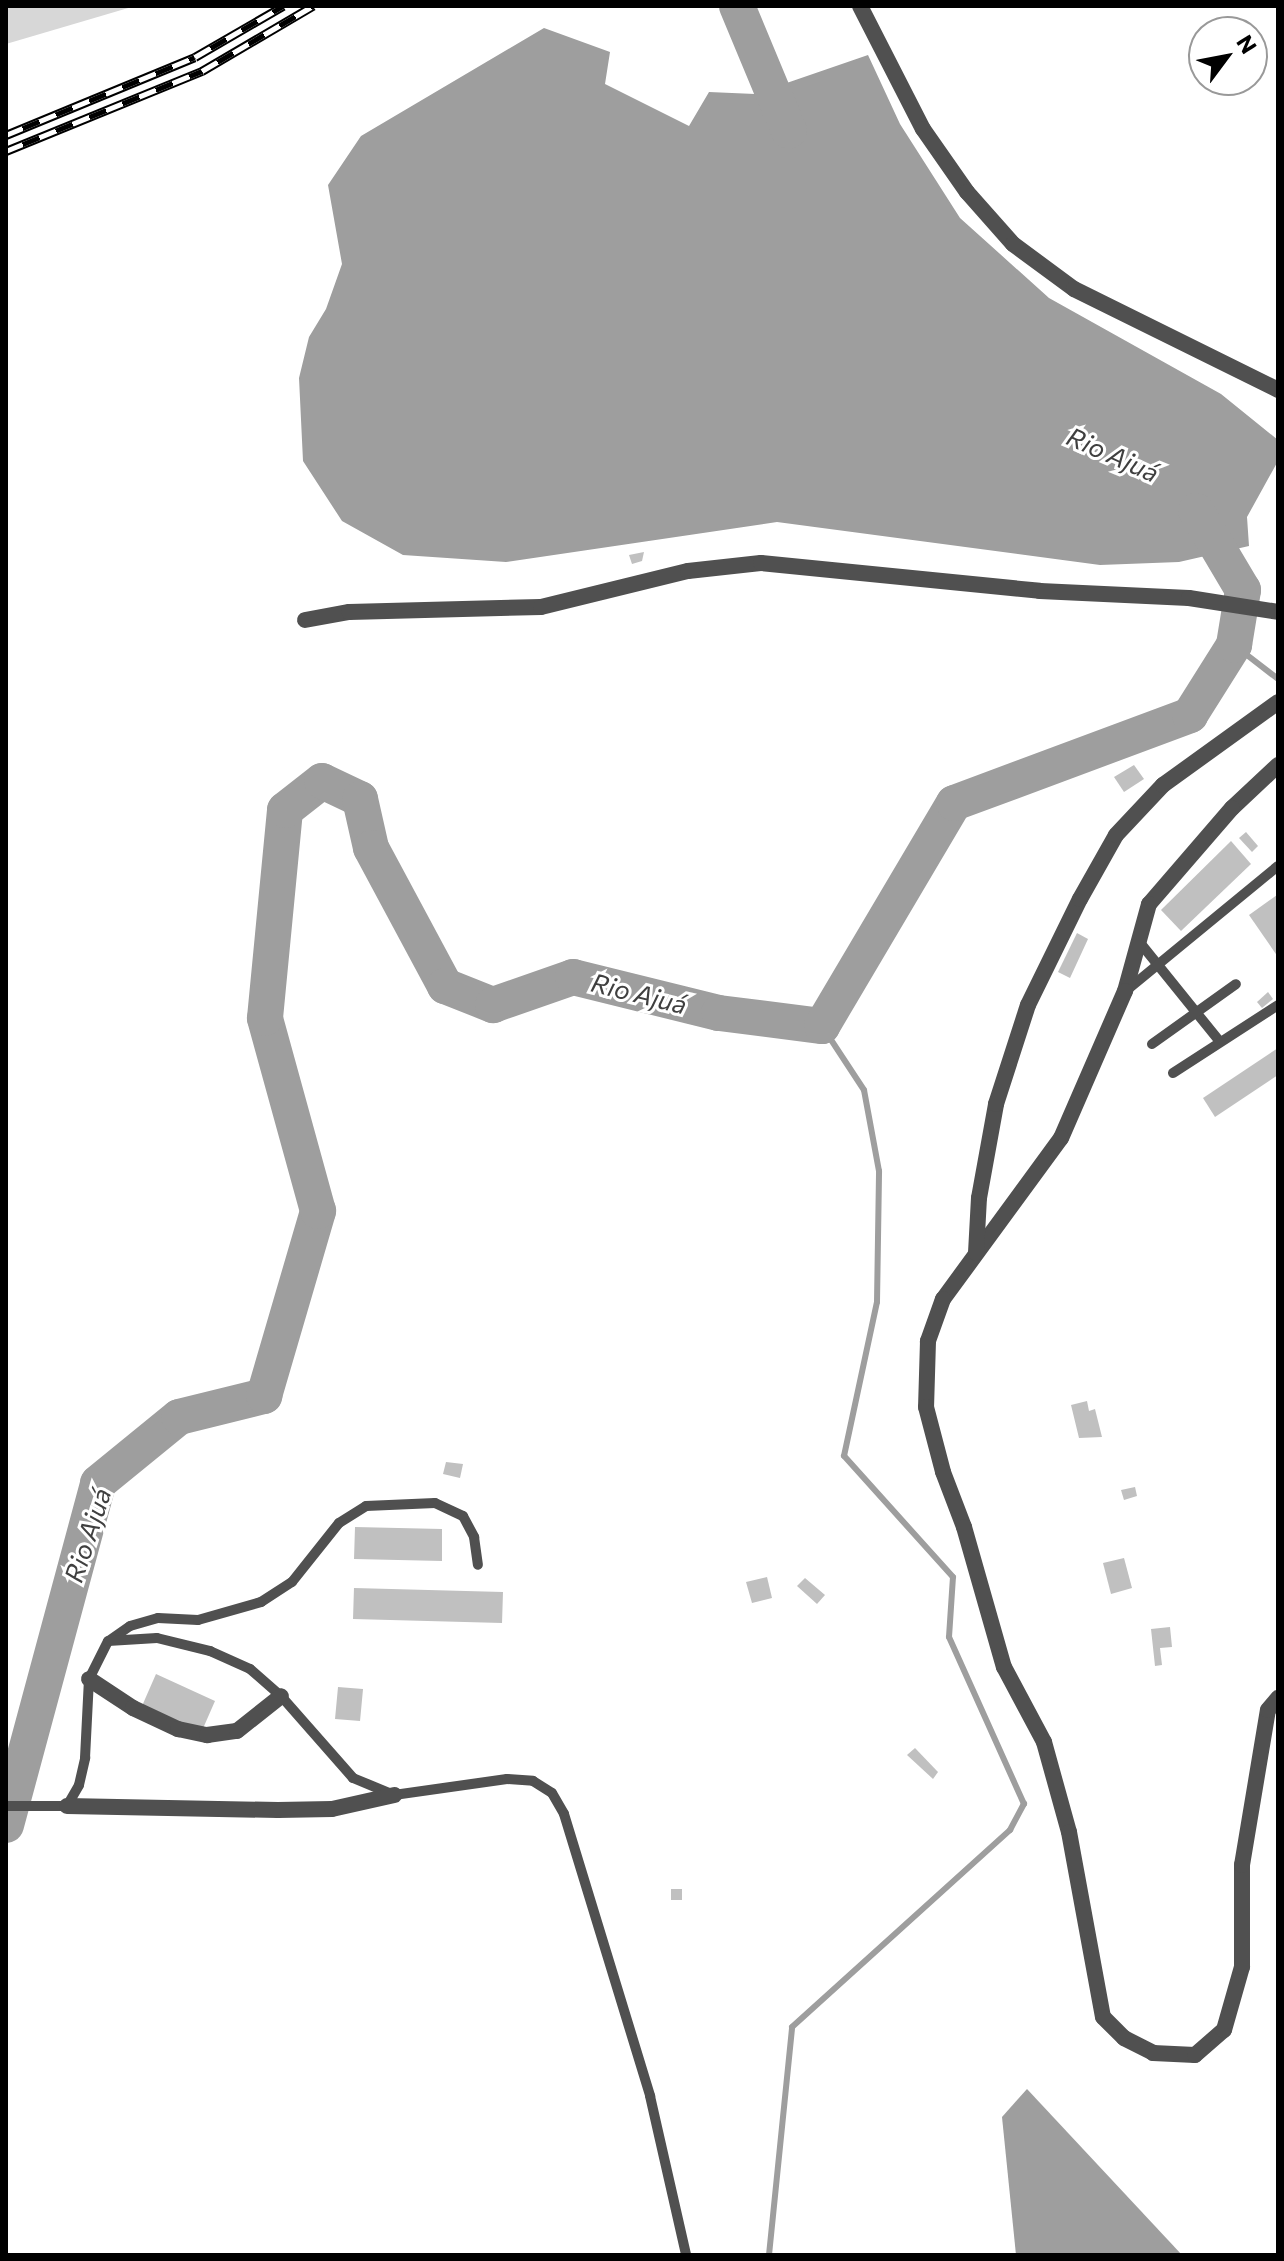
<!DOCTYPE html>
<html>
<head>
<meta charset="utf-8">
<style>
	body { margin:0 }
	#map { position:relative; width:1284px; height:2261px; overflow:hidden; background:#fff; font-family:Commissioner,sans-serif }
	div>[style] { position:absolute }
	.green>* { inset:0; background:#d7d7d7 }
	.water>* { inset:0; background:#9e9e9e }
	.stream>* { height:6px; margin:-3px; padding:0 3px; transform-origin:3px; border-radius:3px; background:#9e9e9e }
	.river>* { height:36px; margin:-18px; padding:0 18px; transform-origin:18px; border-radius:18px; background:#9e9e9e }
	.building>* { inset:0; background:#c0c0c0 }
	.service>* { height:10px; margin:-5px; padding:0 5px; transform-origin:5px; border-radius:5px; background:#505050 }
	.minor>* { height:16px; margin:-8px; padding:0 8px; transform-origin:8px; border-radius:8px; background:#505050 }
	.rail>* { height:9px; margin-top:-4.5px; transform-origin:0; background:repeating-linear-gradient(90deg,#fff 0 18px,#000 0 36px); box-sizing:border-box; border-block:2px solid #000 }
	span { translate:-50% -50%; white-space:nowrap; text-align:center; line-height:1.15; -webkit-text-stroke:6px #fff; paint-order:stroke }
	.water-label { font-size:26px; color:#3f3f3f; font-style:italic }
	.frame { position:absolute; inset:0; border:8px solid #000; pointer-events:none }
	.north { position:absolute; left:1188px; top:16px; width:80px; height:80px; box-sizing:border-box; background:#fff; border:2px solid #999; border-radius:50%; rotate:58deg; font-size:22px; font-weight:700; line-height:32px; text-align:center; color:#000 }
	.north::after { content:''; display:block; margin:auto; width:28px; height:36px; background:#000; clip-path:polygon(50% 0,100% 100%,50% 72%,0 100%) }
</style>
</head>
<body>
<div id="map">
	<div class="green">
		<i style="clip-path:polygon(6px 6px,135px 6px,6px 44px)"></i>
	</div>
	<div class="water">
		<i style="clip-path:polygon(544px 28px,610px 52px,605px 84px,689px 126px,709px 92px,755px 94px,868px 55px,900px 124px,960px 218px,1049px 298px,1221px 394px,1278px 440px,1278px 461px,1247px 517px,1249px 546px,1179px 562px,1100px 565px,777px 522px,506px 562px,403px 555px,342px 521px,303px 461px,299px 378px,309px 337px,326px 309px,342px 264px,328px 185px,361px 136px)"></i>
		<i style="clip-path:polygon(1027px 2089px,1182px 2255px,1016px 2255px,1002px 2117px)"></i>
	</div>
	<div class="stream">
		<i style="left:1234px;top:645px;width:56px;rotate:37.7deg"></i>
		<i style="left:769px;top:2255px;width:229px;rotate:-84.2deg"></i>
		<i style="left:792px;top:2027px;width:294px;rotate:-42.1deg"></i>
		<i style="left:1010px;top:1830px;width:30px;rotate:-62deg"></i>
		<i style="left:1024px;top:1804px;width:183px;rotate:-114.2deg"></i>
		<i style="left:949px;top:1637px;width:60px;rotate:-86.2deg"></i>
		<i style="left:953px;top:1577px;width:163px;rotate:-132deg"></i>
		<i style="left:844px;top:1456px;width:157px;rotate:-77.9deg"></i>
		<i style="left:877px;top:1302px;width:131px;rotate:-89.1deg"></i>
		<i style="left:879px;top:1171px;width:82px;rotate:-100.5deg"></i>
		<i style="left:864px;top:1090px;width:77px;rotate:-123.3deg"></i>
	</div>
	<div class="river">
		<i style="left:737px;top:6px;width:135px;rotate:67.4deg"></i>
		<i style="left:6px;top:1825px;width:354px;rotate:-74.9deg"></i>
		<i style="left:98px;top:1483px;width:104px;rotate:-39.2deg"></i>
		<i style="left:179px;top:1417px;width:88px;rotate:-13.9deg"></i>
		<i style="left:264px;top:1396px;width:193px;rotate:-73.7deg"></i>
		<i style="left:318px;top:1211px;width:200px;rotate:-105.4deg"></i>
		<i style="left:265px;top:1018px;width:209px;rotate:-84.5deg"></i>
		<i style="left:285px;top:810px;width:47px;rotate:-38.1deg"></i>
		<i style="left:322px;top:781px;width:42px;rotate:25.3deg"></i>
		<i style="left:360px;top:799px;width:50px;rotate:77.3deg"></i>
		<i style="left:371px;top:848px;width:157px;rotate:61.8deg"></i>
		<i style="left:445px;top:986px;width:52px;rotate:21.6deg"></i>
		<i style="left:493px;top:1005px;width:85px;rotate:-19.3deg"></i>
		<i style="left:573px;top:977px;width:150px;rotate:13.9deg"></i>
		<i style="left:719px;top:1013px;width:104px;rotate:7.2deg"></i>
		<i style="left:822px;top:1026px;width:259px;rotate:-59.4deg"></i>
		<i style="left:954px;top:803px;width:252px;rotate:-20.4deg"></i>
		<i style="left:1190px;top:715px;width:83px;rotate:-57.8deg"></i>
		<i style="left:1234px;top:645px;width:56px;rotate:-80.7deg"></i>
		<i style="left:1243px;top:590px;width:92px;rotate:-120.7deg"></i>
	</div>
	<div class="building">
		<i style="clip-path:polygon(644px 552px,642px 561px,632px 564px,629px 555px)"></i>
		<i style="clip-path:polygon(1134px 765px,1144px 779px,1124px 792px,1114px 777px)"></i>
		<i style="clip-path:polygon(1246px 832px,1258px 846px,1252px 852px,1239px 838px)"></i>
		<i style="clip-path:polygon(1231px 841px,1251px 864px,1181px 931px,1161px 910px)"></i>
		<i style="clip-path:polygon(1277px 895px,1278px 897px,1278px 957px,1249px 915px)"></i>
		<i style="clip-path:polygon(1077px 933px,1088px 939px,1070px 978px,1058px 972px)"></i>
		<i style="clip-path:polygon(1268px 992px,1273px 999px,1262px 1008px,1257px 1002px)"></i>
		<i style="clip-path:polygon(1278px 1048px,1278px 1075px,1215px 1117px,1203px 1098px)"></i>
		<i style="clip-path:polygon(1087px 1401px,1089px 1411px,1095px 1409px,1102px 1437px,1079px 1438px,1071px 1405px)"></i>
		<i style="clip-path:polygon(446px 1462px,463px 1464px,460px 1478px,443px 1474px)"></i>
		<i style="clip-path:polygon(1135px 1487px,1137px 1496px,1124px 1500px,1121px 1490px)"></i>
		<i style="clip-path:polygon(355px 1527px,442px 1529px,442px 1561px,354px 1559px)"></i>
		<i style="clip-path:polygon(1124px 1558px,1132px 1588px,1111px 1594px,1103px 1563px)"></i>
		<i style="clip-path:polygon(767px 1577px,772px 1598px,752px 1603px,746px 1582px)"></i>
		<i style="clip-path:polygon(805px 1578px,825px 1595px,817px 1604px,797px 1586px)"></i>
		<i style="clip-path:polygon(354px 1588px,503px 1592px,502px 1623px,353px 1619px)"></i>
		<i style="clip-path:polygon(1170px 1627px,1172px 1647px,1160px 1648px,1162px 1665px,1155px 1666px,1151px 1629px)"></i>
		<i style="clip-path:polygon(156px 1674px,215px 1701px,201px 1733px,142px 1706px)"></i>
		<i style="clip-path:polygon(338px 1687px,363px 1689px,360px 1721px,335px 1719px)"></i>
		<i style="clip-path:polygon(915px 1748px,938px 1772px,933px 1779px,907px 1755px)"></i>
		<i style="clip-path:polygon(671px 1889px,682px 1889px,682px 1900px,671px 1900px)"></i>
	</div>
	<div class="service">
		<i style="left:1137px;top:939px;width:132px;rotate:51.1deg"></i>
		<i style="left:1127px;top:990px;width:195px;rotate:-39.4deg"></i>
		<i style="left:1152px;top:1044px;width:103px;rotate:-35.5deg"></i>
		<i style="left:1173px;top:1073px;width:125px;rotate:-32.9deg"></i>
		<i style="left:110px;top:1640px;width:24px;rotate:-35deg"></i>
		<i style="left:130px;top:1626px;width:29px;rotate:-16deg"></i>
		<i style="left:158px;top:1618px;width:40px;rotate:2.9deg"></i>
		<i style="left:198px;top:1620px;width:66px;rotate:-15.9deg"></i>
		<i style="left:261px;top:1602px;width:37px;rotate:-33deg"></i>
		<i style="left:292px;top:1582px;width:75px;rotate:-51.5deg"></i>
		<i style="left:339px;top:1523px;width:32px;rotate:-32deg"></i>
		<i style="left:366px;top:1506px;width:69px;rotate:-2.5deg"></i>
		<i style="left:435px;top:1503px;width:31px;rotate:25deg"></i>
		<i style="left:463px;top:1516px;width:24px;rotate:62deg"></i>
		<i style="left:474px;top:1537px;width:28px;rotate:82deg"></i>
		<i style="left:6px;top:1806px;width:61px"></i>
		<i style="left:67px;top:1806px;width:24px;rotate:-60deg"></i>
		<i style="left:79px;top:1785px;width:28px;rotate:-77deg"></i>
		<i style="left:85px;top:1758px;width:79px;rotate:-87.1deg"></i>
		<i style="left:89px;top:1679px;width:42px;rotate:-63.4deg"></i>
		<i style="left:108px;top:1641px;width:49px;rotate:-3.5deg"></i>
		<i style="left:157px;top:1638px;width:55px;rotate:13.8deg"></i>
		<i style="left:210px;top:1651px;width:44px;rotate:24.2deg"></i>
		<i style="left:250px;top:1669px;width:41px;rotate:41.1deg"></i>
		<i style="left:281px;top:1696px;width:109px;rotate:48.7deg"></i>
		<i style="left:353px;top:1778px;width:44px;rotate:22.5deg"></i>
		<i style="left:394px;top:1795px;width:114px;rotate:-8.1deg"></i>
		<i style="left:507px;top:1779px;width:26px;rotate:4deg"></i>
		<i style="left:533px;top:1781px;width:22px;rotate:32deg"></i>
		<i style="left:552px;top:1793px;width:24px;rotate:60deg"></i>
		<i style="left:564px;top:1814px;width:295px;rotate:73deg"></i>
		<i style="left:650px;top:2096px;width:163px;rotate:77.2deg"></i>
	</div>
	<div class="minor">
		<i style="left:860px;top:6px;width:138px;rotate:62.9deg"></i>
		<i style="left:923px;top:129px;width:77px;rotate:55.1deg"></i>
		<i style="left:967px;top:192px;width:69px;rotate:48.5deg"></i>
		<i style="left:1013px;top:244px;width:76px;rotate:36.4deg"></i>
		<i style="left:1074px;top:289px;width:228px;rotate:26.3deg"></i>
		<i style="left:305px;top:620px;width:45px;rotate:-10.3deg"></i>
		<i style="left:349px;top:612px;width:192px;rotate:-1.5deg"></i>
		<i style="left:541px;top:607px;width:151px;rotate:-13.8deg"></i>
		<i style="left:688px;top:571px;width:73px;rotate:-6.3deg"></i>
		<i style="left:761px;top:563px;width:280px;rotate:5.7deg"></i>
		<i style="left:1040px;top:591px;width:149px;rotate:2.7deg"></i>
		<i style="left:1189px;top:598px;width:90px;rotate:8.9deg"></i>
		<i style="left:1278px;top:765px;width:63px;rotate:136.9deg"></i>
		<i style="left:1232px;top:808px;width:127px;rotate:130.8deg"></i>
		<i style="left:1149px;top:904px;width:90px;rotate:105.4deg"></i>
		<i style="left:1125px;top:991px;width:160px;rotate:113.5deg"></i>
		<i style="left:1061px;top:1138px;width:200px;rotate:126.2deg"></i>
		<i style="left:943px;top:1299px;width:45px;rotate:109.7deg"></i>
		<i style="left:928px;top:1341px;width:66px;rotate:91.7deg"></i>
		<i style="left:926px;top:1407px;width:67px;rotate:75.3deg"></i>
		<i style="left:943px;top:1472px;width:59px;rotate:69.1deg"></i>
		<i style="left:964px;top:1527px;width:146px;rotate:74.1deg"></i>
		<i style="left:1004px;top:1667px;width:85px;rotate:61.9deg"></i>
		<i style="left:1044px;top:1742px;width:93px;rotate:74.5deg"></i>
		<i style="left:1069px;top:1832px;width:188px;rotate:79.6deg"></i>
		<i style="left:1103px;top:2017px;width:30px;rotate:45deg"></i>
		<i style="left:1124px;top:2038px;width:33px;rotate:27deg"></i>
		<i style="left:1153px;top:2053px;width:42px;rotate:2.7deg"></i>
		<i style="left:1195px;top:2055px;width:38px;rotate:-41deg"></i>
		<i style="left:1224px;top:2030px;width:66px;rotate:-74.1deg"></i>
		<i style="left:1242px;top:1967px;width:102px;rotate:-90deg"></i>
		<i style="left:1242px;top:1865px;width:157px;rotate:-80.5deg"></i>
		<i style="left:1268px;top:1710px;width:16px;rotate:-50deg"></i>
		<i style="left:976px;top:1253px;width:55px;rotate:-86.9deg"></i>
		<i style="left:979px;top:1198px;width:96px;rotate:-79.7deg"></i>
		<i style="left:996px;top:1104px;width:104px;rotate:-72.1deg"></i>
		<i style="left:1028px;top:1005px;width:118px;rotate:-63.9deg"></i>
		<i style="left:1080px;top:899px;width:73px;rotate:-60.6deg"></i>
		<i style="left:1116px;top:835px;width:69px;rotate:-46.8deg"></i>
		<i style="left:1163px;top:785px;width:142px;rotate:-35.8deg"></i>
		<i style="left:89px;top:1679px;width:53px;rotate:33.4deg"></i>
		<i style="left:133px;top:1708px;width:50px;rotate:25deg"></i>
		<i style="left:178px;top:1729px;width:30px;rotate:12deg"></i>
		<i style="left:207px;top:1735px;width:30px;rotate:-8deg"></i>
		<i style="left:237px;top:1731px;width:56px;rotate:-38.5deg"></i>
		<i style="left:67px;top:1806px;width:211px;rotate:1.1deg"></i>
		<i style="left:278px;top:1810px;width:54px;rotate:-1.1deg"></i>
		<i style="left:332px;top:1809px;width:64px;rotate:-12.7deg"></i>
	</div>
	<div class="rail">
		<i style="left:6px;top:135px;width:204px;rotate:-22.4deg"></i>
		<i style="left:195px;top:57px;width:102px;rotate:-30.1deg"></i>
		<i style="left:6px;top:151px;width:212px;rotate:-22.2deg"></i>
		<i style="left:202px;top:71px;width:129px;rotate:-30.4deg"></i>
	</div>
	<div class="water-label">
		<span style="left:1113px;top:454px;rotate:24deg">Rio Ajuá</span>
		<span style="left:639px;top:993px;rotate:14deg">Rio Ajuá</span>
		<span style="left:87px;top:1535px;rotate:-72deg">Rio Ajuá</span>
	</div>
	<div class="frame"></div>
	<div class="north">N</div>
</div>
</body>
</html>
